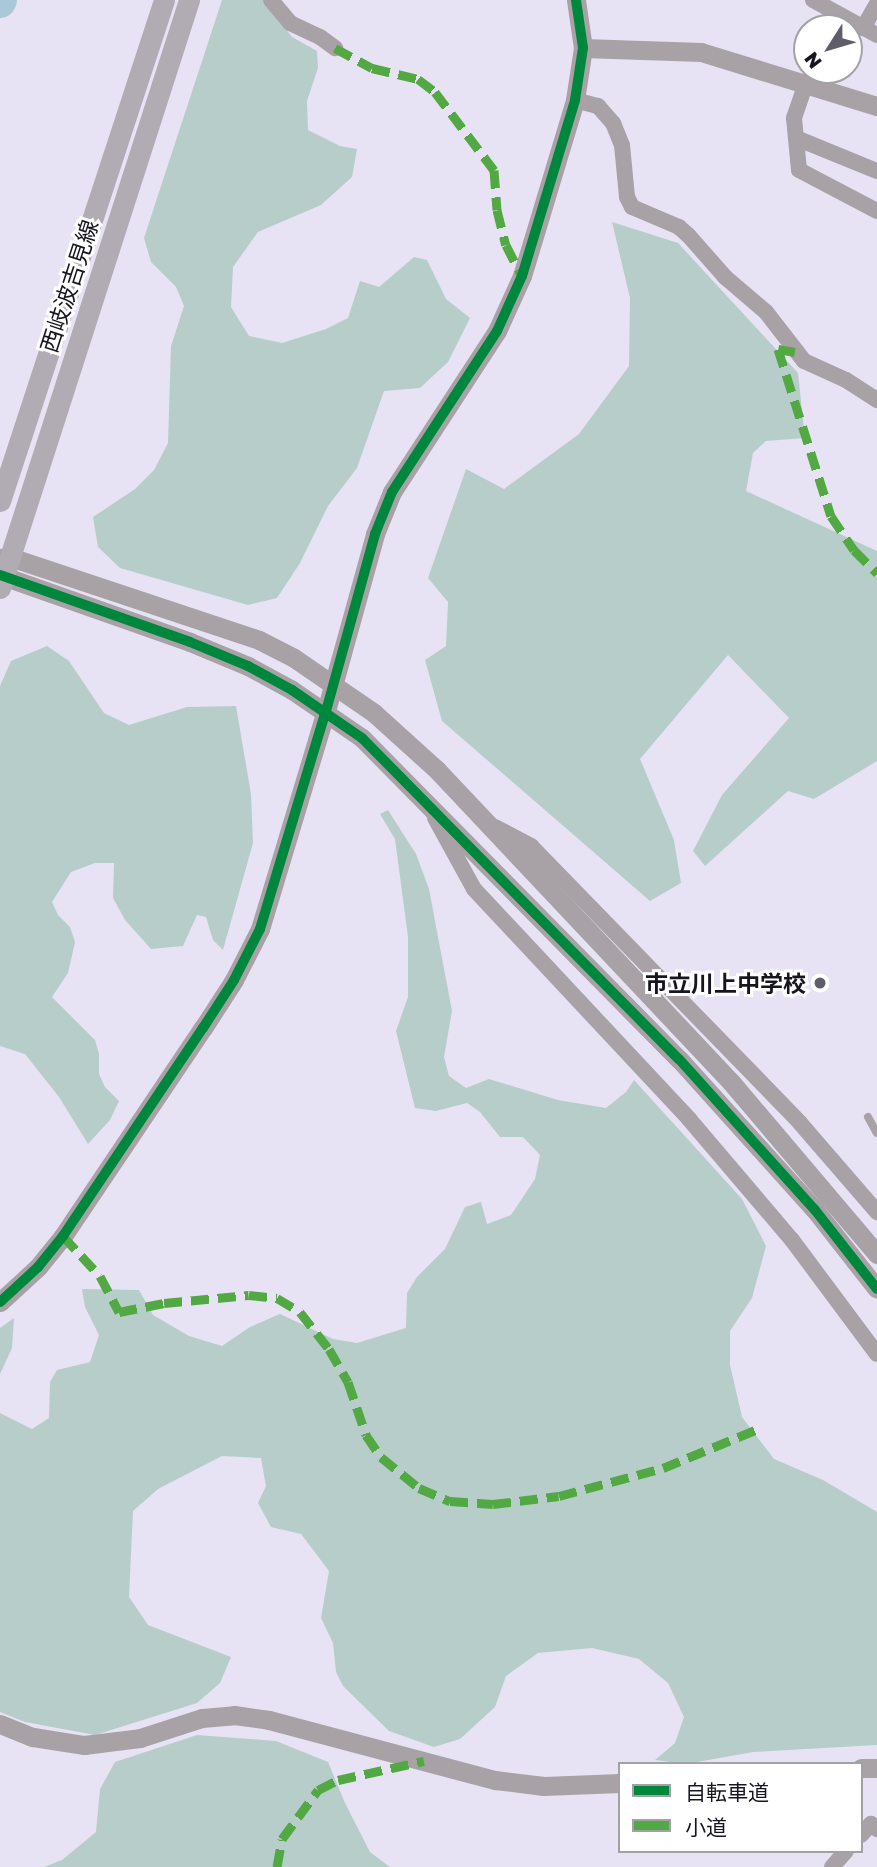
<!DOCTYPE html>
<html>
<head>
<meta charset="utf-8">
<style>
	body { margin:0 }
	#map { position:relative; width:877px; height:1867px; overflow:hidden; background:#e7e3f4; font-family:"Golos Text","Noto Sans JP",sans-serif }
	div>[style] { position:absolute }
	.forest>* { inset:0; background:#b7cdc9 }
	.river>* { height:32px; margin:-16px; padding:0 16px; transform-origin:16px; border-radius:16px; background:#a9c8da }
	.service>* { height:8px; margin:-4px; padding:0 4px; transform-origin:4px; border-radius:4px; background:#a8a2a7 }
	.minor>* { height:16px; margin:-8px; padding:0 8px; transform-origin:8px; border-radius:8px; background:#a8a2a7 }
	.tertiary>* { height:19px; margin:-9.5px; padding:0 9.5px; transform-origin:9.5px; border-radius:9.5px; background:#a8a2a7 }
	.secondary>* { height:21px; margin:-10.5px; padding:0 10.5px; transform-origin:10.5px; border-radius:10.5px; background:#b1abb3 }
	.quiet>* { height:9px; margin-top:-4.5px; transform-origin:0; background:repeating-linear-gradient(90deg,#52a943 0 18px,transparent 0 27px) }
	.cycleway>* { height:10px; margin:-5px; padding:0 5px; transform-origin:5px; border-radius:5px; background:#00873e }
	.dots>* { width:19px; height:19px; translate:-50% -50%; box-sizing:border-box; border:4px solid #fff; border-radius:50% }
	span { translate:-50% -50%; white-space:nowrap; text-align:center; line-height:1.15; -webkit-text-stroke:6px #fff; paint-order:stroke }
	.street-label { font-size:23px; color:#17151f }
	.poi-label { font-size:23px; color:#17151f; font-weight:700 }
	.right { translate:-100% -50%; text-align:right }
	.legend { position:absolute; left:618px; top:1762px; width:245px; height:91px; box-sizing:border-box; background:#fff; border:2px solid #a2a1a5; margin:0; padding:9px 12px; list-style:none; font-size:21px; color:#17151f }
	.legend li { display:flex; align-items:center; gap:14px; height:35px }
	.legend b { width:35px; border:2px solid #a2a1a5 }
	.north { position:absolute; left:793px; top:14px; width:70px; height:70px; box-sizing:border-box; background:#fff; border:2px solid #a2a1a5; border-radius:50%; rotate:233deg; font-size:19px; font-weight:700; line-height:28px; text-align:center; color:#17151f }
	.north::after { content:''; display:block; margin:auto; width:24px; height:32px; background:#605d6a; clip-path:polygon(50% 0,100% 100%,50% 72%,0 100%) }
</style>
</head>
<body>
<div id="map">
	<div class="forest">
		<i style="clip-path:polygon(222px 0,263px 0,292px 37px,317px 51px,318px 68px,307px 101px,308px 130px,340px 146px,357px 149px,352px 177px,321px 205px,258px 232px,233px 267px,231px 307px,249px 336px,282px 343px,326px 329px,348px 318px,360px 281px,379px 287px,414px 257px,427px 260px,446px 299px,470px 318px,448px 362px,420px 388px,384px 391px,357px 468px,328px 506px,300px 563px,277px 598px,248px 605px,120px 568px,98px 547px,93px 517px,135px 489px,154px 470px,168px 443px,171px 346px,184px 306px,176px 287px,151px 262px,144px 238px)"></i>
		<i style="clip-path:polygon(612px 222px,678px 243px,798px 373px,805px 438px,766px 441px,753px 453px,746px 491px,877px 551px,877px 761px,814px 799px,788px 791px,705px 866px,693px 851px,722px 795px,789px 718px,728px 655px,640px 759px,674px 840px,681px 883px,650px 901px,442px 721px,425px 660px,446px 646px,448px 602px,428px 578px,466px 469px,504px 489px,579px 434px,629px 366px,630px 298px)"></i>
		<i style="clip-path:polygon(47px 646px,69px 661px,104px 713px,129px 725px,187px 707px,236px 706px,251px 794px,253px 843px,223px 950px,213px 940px,206px 917px,197px 915px,183px 946px,151px 949px,125px 920px,113px 898px,114px 863px,95px 863px,71px 872px,52px 902px,58px 915px,70px 927px,75px 942px,68px 973px,52px 997px,95px 1040px,99px 1054px,99px 1074px,105px 1087px,119px 1101px,110px 1120px,88px 1144px,59px 1097px,25px 1054px,0 1046px,0 686px,11px 661px)"></i>
		<i style="clip-path:polygon(388px 810px,416px 854px,429px 889px,452px 1011px,444px 1057px,449px 1076px,466px 1088px,489px 1079px,558px 1100px,606px 1108px,626px 1092px,634px 1080px,742px 1199px,766px 1246px,752px 1298px,730px 1331px,730px 1365px,742px 1417px,774px 1459px,823px 1480px,877px 1512px,877px 1745px,753px 1752px,686px 1764px,655px 1760px,675px 1743px,684px 1717px,668px 1683px,639px 1659px,592px 1648px,538px 1653px,506px 1676px,495px 1707px,460px 1739px,434px 1747px,389px 1731px,343px 1686px,336px 1672px,333px 1643px,321px 1618px,329px 1571px,301px 1534px,271px 1527px,258px 1503px,266px 1486px,261px 1458px,222px 1456px,158px 1489px,133px 1511px,129px 1597px,148px 1625px,231px 1657px,220px 1683px,197px 1703px,95px 1735px,25px 1722px,0 1712px,0 1413px,32px 1429px,49px 1418px,50px 1382px,57px 1370px,90px 1362px,99px 1335px,85px 1307px,82px 1289px,139px 1290px,153px 1315px,189px 1336px,222px 1346px,250px 1327px,280px 1314px,333px 1339px,357px 1343px,406px 1328px,407px 1293px,417px 1277px,445px 1249px,465px 1207px,481px 1202px,487px 1224px,511px 1215px,535px 1179px,540px 1155px,523px 1137px,500px 1137px,480px 1112px,467px 1103px,436px 1111px,415px 1108px,396px 1031px,408px 997px,408px 937px,395px 839px,380px 814px)"></i>
		<i style="clip-path:polygon(14px 1318px,12px 1348px,0 1374px,0 1328px)"></i>
		<i style="clip-path:polygon(197px 1735px,276px 1741px,328px 1762px,345px 1803px,370px 1852px,390px 1867px,44px 1867px,62px 1860px,96px 1832px,100px 1789px,115px 1762px)"></i>
	</div>
	<div class="river">
		<i style="left:0;top:2px;width:2px;rotate:-63deg"></i>
	</div>
	<div class="service">
		<i style="left:868px;top:1117px;width:18px;rotate:61deg"></i>
	</div>
	<div class="minor">
		<i style="left:271px;top:0;width:30px;rotate:50deg"></i>
		<i style="left:290px;top:23px;width:33px;rotate:25deg"></i>
		<i style="left:320px;top:37px;width:19px;rotate:36deg"></i>
		<i style="left:813px;top:0;width:73px;rotate:28.7deg"></i>
		<i style="left:863px;top:28px;width:28px;rotate:-60deg"></i>
		<i style="left:806px;top:83px;width:37px;rotate:109deg"></i>
		<i style="left:794px;top:118px;width:52px;rotate:84.5deg"></i>
		<i style="left:799px;top:170px;width:88px;rotate:27.7deg"></i>
		<i style="left:575px;top:100px;width:24px;rotate:15deg"></i>
		<i style="left:598px;top:106px;width:23px;rotate:49deg"></i>
		<i style="left:613px;top:123px;width:24px;rotate:68deg"></i>
		<i style="left:622px;top:145px;width:52px;rotate:84.5deg"></i>
		<i style="left:627px;top:197px;width:11px;rotate:63deg"></i>
		<i style="left:632px;top:207px;width:51px;rotate:23.1deg"></i>
		<i style="left:679px;top:227px;width:13px;rotate:42deg"></i>
		<i style="left:689px;top:236px;width:55px;rotate:48.7deg"></i>
		<i style="left:725px;top:277px;width:54px;rotate:40.5deg"></i>
		<i style="left:766px;top:312px;width:62px;rotate:52.2deg"></i>
		<i style="left:804px;top:361px;width:46px;rotate:24.3deg"></i>
		<i style="left:846px;top:380px;width:37px;rotate:33deg"></i>
		<i style="left:796px;top:138px;width:87px;rotate:22.2deg"></i>
		<i style="left:435px;top:818px;width:81px;rotate:61.2deg"></i>
		<i style="left:474px;top:889px;width:315px;rotate:46.9deg"></i>
		<i style="left:689px;top:1119px;width:159px;rotate:49.6deg"></i>
		<i style="left:792px;top:1240px;width:142px;rotate:53.3deg"></i>
		<i style="left:495px;top:827px;width:41px;rotate:27.8deg"></i>
		<i style="left:531px;top:846px;width:386px;rotate:45.8deg"></i>
		<i style="left:800px;top:1123px;width:118px;rotate:49.1deg"></i>
		<i style="left:861px;top:1835px;width:15px;rotate:-48deg"></i>
		<i style="left:871px;top:1824px;width:8px;rotate:40deg"></i>
		<i style="left:832px;top:1867px;width:21px;rotate:-49deg"></i>
	</div>
	<div class="tertiary">
		<i style="left:583px;top:48px;width:118px;rotate:1.9deg"></i>
		<i style="left:701px;top:52px;width:184px;rotate:17.1deg"></i>
		<i style="left:0;top:558px;width:10px;rotate:-6deg"></i>
		<i style="left:10px;top:557px;width:262px;rotate:18.4deg"></i>
		<i style="left:259px;top:640px;width:39px;rotate:27deg"></i>
		<i style="left:294px;top:658px;width:97px;rotate:34.5deg"></i>
		<i style="left:374px;top:713px;width:85px;rotate:42.1deg"></i>
		<i style="left:437px;top:770px;width:429px;rotate:46.7deg"></i>
		<i style="left:731px;top:1082px;width:226px;rotate:49.7deg"></i>
		<i style="left:0;top:575px;width:201px;rotate:19.4deg"></i>
		<i style="left:190px;top:642px;width:63px;rotate:22.5deg"></i>
		<i style="left:248px;top:666px;width:50px;rotate:28.6deg"></i>
		<i style="left:292px;top:690px;width:85px;rotate:34.4deg"></i>
		<i style="left:362px;top:738px;width:451px;rotate:45.4deg"></i>
		<i style="left:679px;top:1059px;width:203px;rotate:48deg"></i>
		<i style="left:815px;top:1210px;width:100px;rotate:51.9deg"></i>
		<i style="left:0;top:1302px;width:52px;rotate:-42.6deg"></i>
		<i style="left:38px;top:1267px;width:40px;rotate:-51deg"></i>
		<i style="left:63px;top:1236px;width:251px;rotate:-56.1deg"></i>
		<i style="left:203px;top:1028px;width:57px;rotate:-57.1deg"></i>
		<i style="left:234px;top:980px;width:57px;rotate:-63deg"></i>
		<i style="left:260px;top:929px;width:228px;rotate:-73.2deg"></i>
		<i style="left:326px;top:711px;width:184px;rotate:-74.5deg"></i>
		<i style="left:375px;top:534px;width:45px;rotate:-68deg"></i>
		<i style="left:392px;top:492px;width:192px;rotate:-56.9deg"></i>
		<i style="left:497px;top:331px;width:60px;rotate:-65.6deg"></i>
		<i style="left:522px;top:276px;width:184px;rotate:-73.2deg"></i>
		<i style="left:575px;top:100px;width:53px;rotate:-81.3deg"></i>
		<i style="left:583px;top:48px;width:49px;rotate:-98.3deg"></i>
		<i style="left:0;top:1724px;width:35px;rotate:22deg"></i>
		<i style="left:33px;top:1737px;width:52px;rotate:8.9deg"></i>
		<i style="left:84px;top:1745px;width:56px;rotate:-7.1deg"></i>
		<i style="left:140px;top:1738px;width:65px;rotate:-17.9deg"></i>
		<i style="left:202px;top:1718px;width:32px;rotate:-5deg"></i>
		<i style="left:234px;top:1715px;width:35px;rotate:8deg"></i>
		<i style="left:269px;top:1720px;width:234px;rotate:14.9deg"></i>
		<i style="left:495px;top:1780px;width:49px;rotate:7deg"></i>
		<i style="left:544px;top:1786px;width:76px;rotate:-2.3deg"></i>
		<i style="left:861px;top:1768px;width:16px"></i>
	</div>
	<div class="secondary">
		<i style="left:0;top:501px;width:527px;rotate:-71.87deg"></i>
		<i style="left:0;top:588px;width:618px;rotate:-72.18deg"></i>
	</div>
	<div class="quiet">
		<i style="left:335px;top:48px;width:42px;rotate:28.4deg"></i>
		<i style="left:372px;top:68px;width:47px;rotate:13.4deg"></i>
		<i style="left:418px;top:79px;width:21px;rotate:37deg"></i>
		<i style="left:435px;top:92px;width:98px;rotate:52.9deg"></i>
		<i style="left:494px;top:170px;width:40px;rotate:85.7deg"></i>
		<i style="left:497px;top:210px;width:36px;rotate:76deg"></i>
		<i style="left:506px;top:245px;width:35px;rotate:63deg"></i>
		<i style="left:795px;top:352px;width:17px;rotate:-170deg"></i>
		<i style="left:778px;top:349px;width:175px;rotate:72.4deg"></i>
		<i style="left:831px;top:516px;width:41px;rotate:55.9deg"></i>
		<i style="left:854px;top:550px;width:33px;rotate:45deg"></i>
		<i style="left:63px;top:1236px;width:54px;rotate:47.2deg"></i>
		<i style="left:100px;top:1276px;width:41px;rotate:62.2deg"></i>
		<i style="left:119px;top:1312px;width:46px;rotate:-11.3deg"></i>
		<i style="left:164px;top:1303px;width:85px;rotate:-5.4deg"></i>
		<i style="left:249px;top:1295px;width:28px;rotate:6deg"></i>
		<i style="left:277px;top:1298px;width:27px;rotate:31deg"></i>
		<i style="left:300px;top:1312px;width:47px;rotate:51.9deg"></i>
		<i style="left:329px;top:1349px;width:38px;rotate:60deg"></i>
		<i style="left:348px;top:1382px;width:56px;rotate:71.2deg"></i>
		<i style="left:366px;top:1435px;width:27px;rotate:56deg"></i>
		<i style="left:381px;top:1457px;width:49px;rotate:39.2deg"></i>
		<i style="left:419px;top:1488px;width:34px;rotate:23deg"></i>
		<i style="left:450px;top:1501px;width:43px;rotate:4deg"></i>
		<i style="left:493px;top:1504px;width:66px;rotate:-6.9deg"></i>
		<i style="left:559px;top:1496px;width:108px;rotate:-15.1deg"></i>
		<i style="left:663px;top:1468px;width:105px;rotate:-22.4deg"></i>
		<i style="left:277px;top:1867px;width:28px;rotate:-80deg"></i>
		<i style="left:282px;top:1839px;width:61px;rotate:-53.7deg"></i>
		<i style="left:318px;top:1790px;width:22px;rotate:-27deg"></i>
		<i style="left:338px;top:1780px;width:88px;rotate:-12.5deg"></i>
	</div>
	<div class="cycleway">
		<i style="left:0;top:575px;width:201px;rotate:19.4deg"></i>
		<i style="left:190px;top:642px;width:63px;rotate:22.5deg"></i>
		<i style="left:248px;top:666px;width:50px;rotate:28.6deg"></i>
		<i style="left:292px;top:690px;width:85px;rotate:34.4deg"></i>
		<i style="left:362px;top:738px;width:451px;rotate:45.4deg"></i>
		<i style="left:679px;top:1059px;width:203px;rotate:48deg"></i>
		<i style="left:815px;top:1210px;width:100px;rotate:51.9deg"></i>
		<i style="left:0;top:1302px;width:52px;rotate:-42.6deg"></i>
		<i style="left:38px;top:1267px;width:40px;rotate:-51deg"></i>
		<i style="left:63px;top:1236px;width:251px;rotate:-56.1deg"></i>
		<i style="left:203px;top:1028px;width:57px;rotate:-57.1deg"></i>
		<i style="left:234px;top:980px;width:57px;rotate:-63deg"></i>
		<i style="left:260px;top:929px;width:228px;rotate:-73.2deg"></i>
		<i style="left:326px;top:711px;width:184px;rotate:-74.5deg"></i>
		<i style="left:375px;top:534px;width:45px;rotate:-68deg"></i>
		<i style="left:392px;top:492px;width:192px;rotate:-56.9deg"></i>
		<i style="left:497px;top:331px;width:60px;rotate:-65.6deg"></i>
		<i style="left:522px;top:276px;width:184px;rotate:-73.2deg"></i>
		<i style="left:575px;top:100px;width:53px;rotate:-81.3deg"></i>
		<i style="left:583px;top:48px;width:49px;rotate:-98.3deg"></i>
	</div>
	<div class="dots">
		<i style="left:820px;top:983px;background:#605d6a"></i>
	</div>
	<div class="street-label">
		<span style="left:69px;top:286px;rotate:-72deg">西岐波吉見線</span>
	</div>
	<div class="poi-label">
		<span class="right" style="left:806px;top:983px">市立川上中学校</span>
	</div>
	<ul class="legend">
	<li><b style="height:9px;background:#00873e"></b>自転車道</li>
	<li><b style="height:9px;background:#52a943"></b>小道</li>
	</ul>
	<div class="north">N</div>
</div>
</body>
</html>
